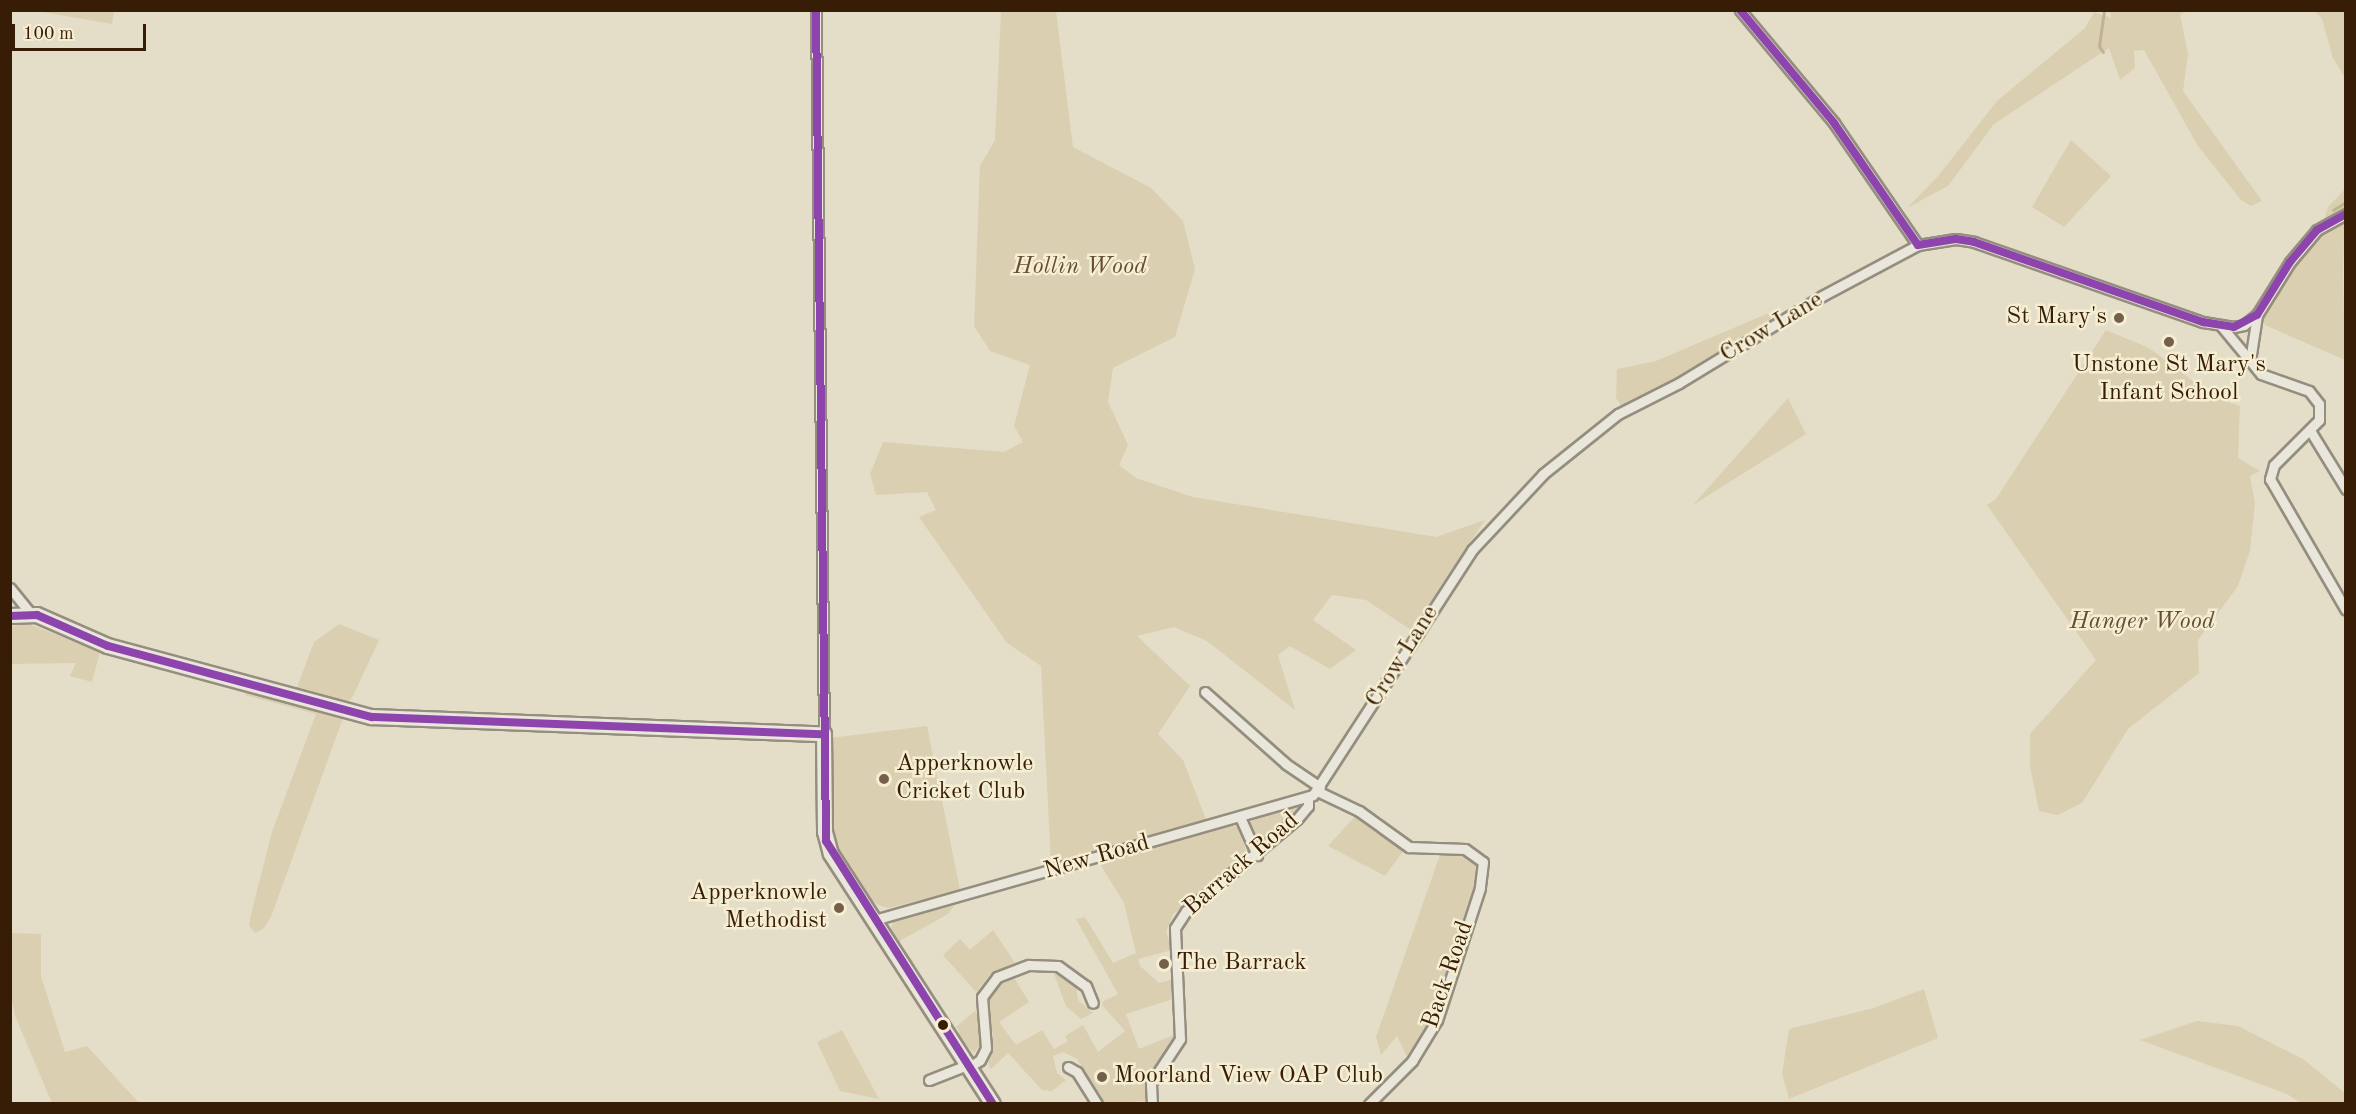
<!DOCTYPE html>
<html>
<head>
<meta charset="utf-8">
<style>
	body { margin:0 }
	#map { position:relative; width:2356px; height:1114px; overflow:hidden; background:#e4dec8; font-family:"Old Standard TT",serif }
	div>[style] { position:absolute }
	.green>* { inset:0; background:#dacfb0 }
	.stream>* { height:3px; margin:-1.5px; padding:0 1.5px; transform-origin:1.5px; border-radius:1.5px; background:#c0b394 }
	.roads { filter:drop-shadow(2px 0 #958e7f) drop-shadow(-2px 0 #958e7f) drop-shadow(0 2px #958e7f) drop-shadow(0 -2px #958e7f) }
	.street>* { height:9px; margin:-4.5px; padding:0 4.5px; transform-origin:4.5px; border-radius:4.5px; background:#e9e6db }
	.secondary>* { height:14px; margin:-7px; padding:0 7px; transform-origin:7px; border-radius:7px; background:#e9e6db }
	.bus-1>* { height:8px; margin:-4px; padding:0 4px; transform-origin:4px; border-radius:4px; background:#8e44ad }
	.dots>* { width:16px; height:16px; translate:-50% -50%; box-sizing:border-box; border:3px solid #f5eed3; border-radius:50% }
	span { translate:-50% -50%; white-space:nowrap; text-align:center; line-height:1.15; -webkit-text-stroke:5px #f5eed3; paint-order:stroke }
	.park-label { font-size:24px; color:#654e33; font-style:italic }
	.poi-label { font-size:24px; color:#371c06 }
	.right { translate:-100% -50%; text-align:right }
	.left { translate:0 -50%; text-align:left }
	.street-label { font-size:24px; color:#371c06 }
	.frame { position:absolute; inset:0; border:12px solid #371c06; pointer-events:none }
	.scale { position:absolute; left:12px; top:24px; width:134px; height:27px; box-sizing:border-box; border:3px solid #371c06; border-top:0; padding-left:8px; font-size:18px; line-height:21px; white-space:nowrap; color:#371c06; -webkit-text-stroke:4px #f5eed3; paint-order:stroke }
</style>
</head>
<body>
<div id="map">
	<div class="green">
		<i style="clip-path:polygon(37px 11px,114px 10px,114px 11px,112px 24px)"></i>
		<i style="clip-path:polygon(1001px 11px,1056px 11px,1073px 147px,1151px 188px,1183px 221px,1195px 269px,1175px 337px,1113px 368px,1108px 402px,1128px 445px,1119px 465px,1136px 478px,1193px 497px,1436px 537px,1485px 520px,1411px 630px,1366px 600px,1332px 595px,1313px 620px,1356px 650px,1330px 669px,1290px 646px,1278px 655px,1295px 710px,1207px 641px,1174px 627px,1137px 636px,1190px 686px,1158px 734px,1183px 760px,1206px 819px,1051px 864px,1041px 666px,1007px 643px,919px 517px,936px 510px,927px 492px,876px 495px,870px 474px,883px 442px,1004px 452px,1023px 442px,1014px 426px,1030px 365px,990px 351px,974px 326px,980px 166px,995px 140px)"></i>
		<i style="clip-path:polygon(2110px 11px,2190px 11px,2180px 14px,2188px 54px,2183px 91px,2262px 201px,2251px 206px,2241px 200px,2198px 146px,2144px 50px,2134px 51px,2135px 68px,2120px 80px,2109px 48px,1994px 124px,1948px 186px,1907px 208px,1939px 175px,1997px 101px,2085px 28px,2094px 12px,2111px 18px)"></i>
		<i style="clip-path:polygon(2315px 11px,2345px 11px,2345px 78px,2333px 58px,2322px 19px)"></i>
		<i style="clip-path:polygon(2071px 140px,2111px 176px,2064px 227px,2032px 207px)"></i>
		<i style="clip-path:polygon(2345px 189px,2343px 276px,2345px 360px,2265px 325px,2262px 317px,2293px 266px,2319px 237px,2328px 207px)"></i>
		<i style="clip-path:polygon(1776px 310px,1778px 319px,1718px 358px,1623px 408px,1616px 398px,1617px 369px,1656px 361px)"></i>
		<i style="clip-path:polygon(2106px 330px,2149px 348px,2216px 398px,2240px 406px,2238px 458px,2260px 471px,2250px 476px,2255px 503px,2250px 551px,2238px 586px,2198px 640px,2199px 673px,2128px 729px,2082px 803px,2058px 815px,2039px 811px,2030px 766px,2030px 734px,2096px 660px,1987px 505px,1996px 499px)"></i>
		<i style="clip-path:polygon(1788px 398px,1806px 434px,1693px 505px)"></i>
		<i style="clip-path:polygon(29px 624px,100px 652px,92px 682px,70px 676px,76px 663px,11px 664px,11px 626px)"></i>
		<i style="clip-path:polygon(339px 624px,379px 640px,353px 696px,336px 718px,343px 718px,271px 917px,263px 929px,255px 933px,249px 926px,251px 914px,272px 832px,316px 714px,245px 695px,247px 690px,292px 701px,314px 642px)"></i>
		<i style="clip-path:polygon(927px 726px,960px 890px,889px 908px,878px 905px,866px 895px,834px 841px,830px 738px)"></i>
		<i style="clip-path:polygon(1295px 805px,1299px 807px,1295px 815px,1259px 845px,1248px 824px,1254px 819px)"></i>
		<i style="clip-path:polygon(1357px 814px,1404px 850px,1385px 876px,1328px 846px)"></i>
		<i style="clip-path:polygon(1229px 824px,1239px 828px,1247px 854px,1217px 882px,1173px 914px,1166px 932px,1172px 950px,1138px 959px,1140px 966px,1159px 983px,1174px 979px,1173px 999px,1126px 1014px,1139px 1049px,1174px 1035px,1175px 1038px,1146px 1081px,1145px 1101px,1105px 1103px,1077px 1059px,1063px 1052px,1053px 1056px,1057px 1073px,1066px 1080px,1052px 1091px,1042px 1090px,1008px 1053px,991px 1069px,988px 1064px,993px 1034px,987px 1005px,990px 993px,999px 982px,1013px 976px,1029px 1002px,999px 1022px,1016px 1045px,1042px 1030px,1054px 1049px,1068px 1041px,1065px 1036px,1083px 1025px,1098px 1052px,1125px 1031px,1103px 1006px,1102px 1002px,1118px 994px,1076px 919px,1085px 917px,1113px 963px,1136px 953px,1124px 903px,1100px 864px)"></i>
		<i style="clip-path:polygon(1441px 852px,1465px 855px,1478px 863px,1478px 881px,1430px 1028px,1408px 1059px,1397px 1036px,1381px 1055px,1376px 1037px)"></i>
		<i style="clip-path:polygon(956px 903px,948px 914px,901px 940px,900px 944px,913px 961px,911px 966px,890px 933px,893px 922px)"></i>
		<i style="clip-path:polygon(993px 930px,1015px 963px,991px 973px,976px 992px,943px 955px,960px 939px,970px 950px)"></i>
		<i style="clip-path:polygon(11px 933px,41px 934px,41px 976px,65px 1052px,87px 1046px,139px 1103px,52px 1103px,15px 1016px,11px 995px)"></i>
		<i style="clip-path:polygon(1053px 971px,1076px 985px,1078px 1000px,1093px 1013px,1081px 1019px,1066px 1006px)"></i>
		<i style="clip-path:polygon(1924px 989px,1938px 1038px,1789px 1099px,1782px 1074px,1789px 1029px,1874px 1008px)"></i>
		<i style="clip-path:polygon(976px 1010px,983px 1041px,974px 1053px,956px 1035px,960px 1032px,956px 1027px)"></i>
		<i style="clip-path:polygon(2197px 1021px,2238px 1026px,2303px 1059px,2345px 1093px,2345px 1103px,2301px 1103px,2287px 1094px,2140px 1040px)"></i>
		<i style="clip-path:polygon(842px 1030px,879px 1099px,840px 1091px,817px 1042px)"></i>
	</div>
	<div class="stream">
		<i style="left:2103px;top:52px;width:7px;rotate:-124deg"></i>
		<i style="left:2099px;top:46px;width:36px;rotate:-82deg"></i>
		<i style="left:2333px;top:210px;width:15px;rotate:-32deg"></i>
	</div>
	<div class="roads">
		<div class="street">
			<i style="left:816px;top:10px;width:724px;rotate:89.37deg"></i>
			<i style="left:1740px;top:10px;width:147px;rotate:50.2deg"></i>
			<i style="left:1834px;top:123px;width:148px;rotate:55.5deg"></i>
			<i style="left:2222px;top:327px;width:61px;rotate:50.3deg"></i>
			<i style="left:2261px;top:374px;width:51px;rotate:19.5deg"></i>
			<i style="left:2309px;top:391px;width:16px;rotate:52deg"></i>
			<i style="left:2319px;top:404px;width:16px;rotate:90deg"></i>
			<i style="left:2319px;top:420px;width:64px;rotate:135deg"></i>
			<i style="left:2274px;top:465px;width:15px;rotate:106deg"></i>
			<i style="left:2270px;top:479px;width:151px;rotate:59.9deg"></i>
			<i style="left:2250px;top:361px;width:47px;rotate:-81.3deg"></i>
			<i style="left:2311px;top:432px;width:67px;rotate:58.4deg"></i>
			<i style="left:10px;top:588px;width:32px;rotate:51deg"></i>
			<i style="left:1205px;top:692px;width:108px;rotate:41.6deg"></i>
			<i style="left:1286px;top:764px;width:41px;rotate:34.1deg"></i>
			<i style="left:1317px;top:791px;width:47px;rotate:25.5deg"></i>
			<i style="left:1359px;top:811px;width:62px;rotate:35.8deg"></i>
			<i style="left:1409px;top:847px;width:56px;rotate:2deg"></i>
			<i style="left:1465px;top:849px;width:22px;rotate:36deg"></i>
			<i style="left:1483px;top:862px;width:26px;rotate:97deg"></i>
			<i style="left:1480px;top:888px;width:139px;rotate:108deg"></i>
			<i style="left:1437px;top:1020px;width:48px;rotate:121.4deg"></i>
			<i style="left:1412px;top:1061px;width:61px;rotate:135deg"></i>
			<i style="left:1240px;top:817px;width:42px;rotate:65.9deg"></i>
			<i style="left:874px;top:920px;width:456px;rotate:-15.9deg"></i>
			<i style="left:1313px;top:795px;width:292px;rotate:-57deg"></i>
			<i style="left:1472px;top:550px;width:104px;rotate:-46.9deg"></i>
			<i style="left:1543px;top:474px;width:96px;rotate:-38.7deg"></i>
			<i style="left:1618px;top:414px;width:68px;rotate:-26.9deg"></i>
			<i style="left:1679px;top:383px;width:167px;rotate:-31.3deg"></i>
			<i style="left:1822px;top:296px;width:109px;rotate:-28deg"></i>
			<i style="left:1918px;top:245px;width:38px;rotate:-9deg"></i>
			<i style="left:1956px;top:239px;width:18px;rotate:9deg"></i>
			<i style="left:1974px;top:242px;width:243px;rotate:19.3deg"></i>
			<i style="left:2203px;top:322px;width:31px;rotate:9deg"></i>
			<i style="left:2234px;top:327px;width:10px;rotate:-11deg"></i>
			<i style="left:2244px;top:325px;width:16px;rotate:-38deg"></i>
			<i style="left:2257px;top:315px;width:62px;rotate:-58.1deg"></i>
			<i style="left:2290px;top:262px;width:42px;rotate:-49.8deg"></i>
			<i style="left:2317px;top:230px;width:33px;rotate:-29deg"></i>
			<i style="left:969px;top:1067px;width:13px;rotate:-32deg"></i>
			<i style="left:980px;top:1060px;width:13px;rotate:-63deg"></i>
			<i style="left:986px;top:1048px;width:51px;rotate:-94.5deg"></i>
			<i style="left:982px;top:997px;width:25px;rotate:-53deg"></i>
			<i style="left:997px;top:977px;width:34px;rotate:-21deg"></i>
			<i style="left:1029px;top:965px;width:29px;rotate:2deg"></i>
			<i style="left:1058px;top:966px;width:34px;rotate:36deg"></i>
			<i style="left:1086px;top:986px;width:18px;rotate:68deg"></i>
			<i style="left:1068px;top:1067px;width:10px;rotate:29deg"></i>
			<i style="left:1077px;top:1072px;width:38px;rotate:58deg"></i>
			<i style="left:929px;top:1080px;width:41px;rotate:-21.5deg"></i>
			<i style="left:1152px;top:1104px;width:21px;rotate:-93deg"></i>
			<i style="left:1151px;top:1083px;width:53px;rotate:-56.6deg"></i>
			<i style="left:1180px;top:1039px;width:111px;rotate:-92.6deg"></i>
			<i style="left:1175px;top:928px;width:20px;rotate:-57deg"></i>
			<i style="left:1186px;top:911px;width:144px;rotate:-39.7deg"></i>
			<i style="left:1297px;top:819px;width:17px;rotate:-50deg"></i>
			<i style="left:1308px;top:806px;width:9px;rotate:-90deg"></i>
		</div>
		<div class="secondary">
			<i style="left:10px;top:616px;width:27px;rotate:-2deg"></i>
			<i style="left:37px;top:615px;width:77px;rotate:23.6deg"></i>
			<i style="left:108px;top:646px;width:273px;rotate:15.1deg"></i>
			<i style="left:372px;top:717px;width:452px;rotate:2.2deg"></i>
			<i style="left:824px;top:734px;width:98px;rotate:89.4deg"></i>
			<i style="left:825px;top:832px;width:23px;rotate:75deg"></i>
			<i style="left:831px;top:854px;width:298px;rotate:57.1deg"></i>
		</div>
	</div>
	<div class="bus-1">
		<i style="left:816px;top:10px;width:831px;rotate:89.31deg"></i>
		<i style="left:826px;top:841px;width:312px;rotate:57.6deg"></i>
		<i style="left:1740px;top:10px;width:147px;rotate:50.2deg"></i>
		<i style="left:1834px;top:123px;width:148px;rotate:55.5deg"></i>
		<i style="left:1918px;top:245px;width:38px;rotate:-9deg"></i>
		<i style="left:1956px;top:239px;width:18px;rotate:9deg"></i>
		<i style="left:1974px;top:242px;width:243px;rotate:19.3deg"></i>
		<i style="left:2203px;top:322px;width:31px;rotate:9deg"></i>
		<i style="left:2234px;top:327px;width:26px;rotate:-28deg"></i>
		<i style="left:2257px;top:315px;width:62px;rotate:-58.1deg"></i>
		<i style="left:2290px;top:262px;width:42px;rotate:-49.8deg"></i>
		<i style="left:2317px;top:230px;width:33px;rotate:-29deg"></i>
		<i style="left:10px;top:616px;width:27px;rotate:-2deg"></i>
		<i style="left:37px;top:615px;width:77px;rotate:23.6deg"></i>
		<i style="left:108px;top:646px;width:273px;rotate:15.1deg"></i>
		<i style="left:372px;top:717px;width:452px;rotate:2.2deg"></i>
	</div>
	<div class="dots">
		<i style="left:2119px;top:318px;background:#74604a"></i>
		<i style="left:2169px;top:342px;background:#74604a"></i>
		<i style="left:884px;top:779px;background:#74604a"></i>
		<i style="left:839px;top:908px;background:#74604a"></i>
		<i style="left:1164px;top:964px;background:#74604a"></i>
		<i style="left:943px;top:1025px;background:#371c06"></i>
		<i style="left:1102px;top:1077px;background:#74604a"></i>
	</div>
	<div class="park-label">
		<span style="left:1080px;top:268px">Hollin Wood</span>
		<span style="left:2142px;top:623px">Hanger Wood</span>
	</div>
	<div class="poi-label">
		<span class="right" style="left:2107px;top:318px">St Mary's</span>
		<span style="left:2169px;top:380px">Unstone St Mary's<br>Infant School</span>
		<span class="left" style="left:896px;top:779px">Apperknowle<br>Cricket Club</span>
		<span class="right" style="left:827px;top:908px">Apperknowle<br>Methodist</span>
		<span class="left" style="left:1176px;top:964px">The Barrack</span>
		<span class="left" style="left:1114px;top:1077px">Moorland View OAP Club</span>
	</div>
	<div class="street-label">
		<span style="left:1772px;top:328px;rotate:-31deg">Crow Lane</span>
		<span style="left:1403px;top:657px;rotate:-58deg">Crow Lane</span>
		<span style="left:1097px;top:858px;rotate:-16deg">New Road</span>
		<span style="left:1242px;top:865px;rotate:-41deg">Barrack Road</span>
		<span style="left:1449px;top:975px;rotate:-71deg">Back Road</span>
	</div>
	<div class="frame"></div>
	<div class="scale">100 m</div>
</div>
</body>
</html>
